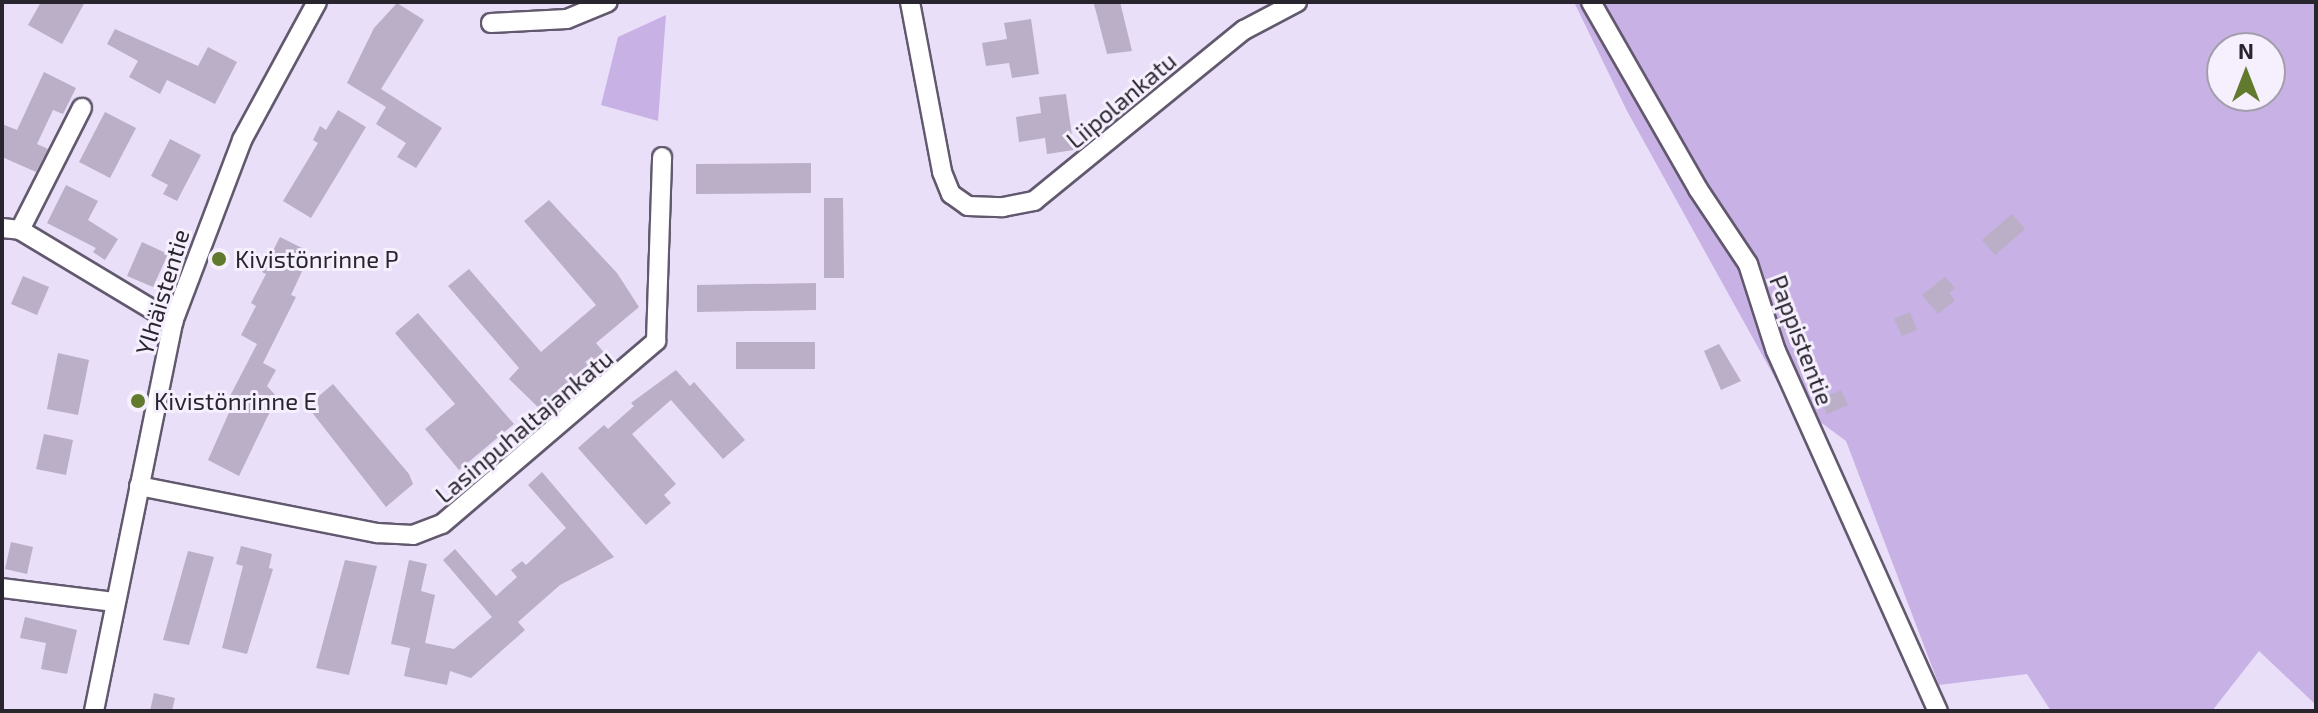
<!DOCTYPE html>
<html>
<head>
<meta charset="utf-8">
<style>
	body { margin:0 }
	#map { position:relative; width:2318px; height:713px; overflow:hidden; background:#eadff9; font-family:"Exo 2",sans-serif }
	div>[style] { position:absolute }
	.green>* { inset:0; background:#c8b1e4 }
	.building>* { inset:0; background:#baafc7 }
	.roads { filter:drop-shadow(2px 0 #62596e) drop-shadow(-2px 0 #62596e) drop-shadow(0 2px #62596e) drop-shadow(0 -2px #62596e) }
	.minor>* { height:18px; margin:-9px; padding:0 9px; transform-origin:9px; border-radius:9px; background:#fff }
	.dots>* { width:22px; height:22px; translate:-50% -50%; box-sizing:border-box; border:4px solid #f5effe; border-radius:50% }
	span { translate:-50% -50%; white-space:nowrap; text-align:center; line-height:1.15; -webkit-text-stroke:6px #f5effe; paint-order:stroke }
	.street-label { font-size:24px; color:#29252e }
	.poi-label { font-size:24px; color:#29252e }
	.left { translate:0 -50%; text-align:left }
	.frame { position:absolute; inset:0; border:4px solid #29252e; pointer-events:none }
	.north { position:absolute; left:2206px; top:32px; width:80px; height:80px; box-sizing:border-box; background:#f5effe; border:2px solid #a39eab; border-radius:50%; rotate:0deg; font-size:22px; font-weight:700; line-height:32px; text-align:center; color:#29252e }
	.north::after { content:''; display:block; margin:auto; width:28px; height:36px; background:#617a2d; clip-path:polygon(50% 0,100% 100%,50% 72%,0 100%) }
</style>
</head>
<body>
<div id="map">
	<div class="green">
		<i style="clip-path:polygon(evenodd,1574px 2px,2316px 2px,2316px 705px,2259px 651px,2212px 711px,2051px 711px,2027px 674px,1939px 685px,1846px 441px,1785px 396px,1627px 111px,1574px 2px,2222px 48px,2270px 48px,2270px 96px,2222px 96px,2222px 48px)"></i>
		<i style="clip-path:polygon(666px 15px,658px 121px,601px 105px,618px 37px)"></i>
	</div>
	<div class="building">
		<i style="clip-path:polygon(41px 2px,85px 2px,62px 44px,28px 25px)"></i>
		<i style="clip-path:polygon(1120px 2px,1132px 51px,1107px 54px,1094px 4px)"></i>
		<i style="clip-path:polygon(397px 3px,424px 20px,381px 89px,442px 128px,416px 168px,397px 157px,406px 143px,376px 124px,386px 107px,347px 83px,374px 28px)"></i>
		<i style="clip-path:polygon(1031px 19px,1039px 74px,1012px 78px,1009px 63px,986px 66px,982px 43px,1007px 39px,1004px 23px)"></i>
		<i style="clip-path:polygon(115px 29px,198px 66px,208px 47px,237px 62px,215px 104px,167px 80px,160px 94px,129px 77px,138px 61px,107px 44px)"></i>
		<i style="clip-path:polygon(44px 72px,76px 88px,63px 114px,53px 110px,37px 144px,48px 149px,36px 172px,2px 157px,2px 124px,17px 130px)"></i>
		<i style="clip-path:polygon(1066px 94px,1074px 150px,1047px 154px,1045px 138px,1019px 142px,1016px 117px,1041px 113px,1039px 97px)"></i>
		<i style="clip-path:polygon(338px 110px,366px 127px,311px 218px,283px 201px,318px 143px,313px 140px,320px 126px,326px 130px)"></i>
		<i style="clip-path:polygon(105px 112px,136px 128px,110px 178px,79px 162px)"></i>
		<i style="clip-path:polygon(170px 139px,201px 155px,177px 201px,163px 194px,168px 185px,151px 176px)"></i>
		<i style="clip-path:polygon(811px 163px,811px 193px,696px 194px,696px 164px)"></i>
		<i style="clip-path:polygon(66px 185px,98px 201px,88px 220px,118px 239px,105px 260px,93px 252px,96px 248px,47px 223px)"></i>
		<i style="clip-path:polygon(824px 198px,843px 198px,844px 278px,824px 278px)"></i>
		<i style="clip-path:polygon(549px 200px,617px 273px,639px 307px,596px 343px,606px 355px,541px 410px,509px 379px,519px 368px,448px 286px,469px 269px,541px 352px,596px 305px,524px 221px)"></i>
		<i style="clip-path:polygon(2012px 214px,2025px 229px,1995px 255px,1982px 240px)"></i>
		<i style="clip-path:polygon(280px 237px,306px 250px,300px 262px,305px 265px,291px 295px,296px 297px,263px 363px,276px 370px,267px 386px,277px 397px,239px 476px,208px 460px,235px 399px,230px 396px,257px 344px,241px 335px,256px 306px,251px 303px,266px 274px,262px 272px)"></i>
		<i style="clip-path:polygon(142px 242px,168px 254px,153px 287px,127px 276px)"></i>
		<i style="clip-path:polygon(23px 276px,49px 287px,37px 315px,11px 304px)"></i>
		<i style="clip-path:polygon(1945px 277px,1955px 288px,1949px 293px,1955px 300px,1938px 314px,1922px 295px)"></i>
		<i style="clip-path:polygon(816px 283px,816px 310px,697px 312px,697px 285px)"></i>
		<i style="clip-path:polygon(1910px 312px,1917px 330px,1902px 336px,1894px 319px)"></i>
		<i style="clip-path:polygon(418px 313px,514px 424px,459px 470px,425px 429px,455px 404px,395px 333px)"></i>
		<i style="clip-path:polygon(736px 342px,815px 342px,815px 369px,736px 369px)"></i>
		<i style="clip-path:polygon(1719px 344px,1741px 381px,1721px 390px,1704px 351px)"></i>
		<i style="clip-path:polygon(58px 353px,89px 360px,78px 415px,47px 409px)"></i>
		<i style="clip-path:polygon(676px 370px,690px 386px,694px 382px,745px 440px,723px 459px,671px 400px,632px 434px,676px 484px,664px 495px,671px 503px,646px 525px,578px 448px,604px 425px,608px 429px,634px 406px,631px 403px)"></i>
		<i style="clip-path:polygon(333px 384px,409px 474px,413px 484px,386px 507px,307px 406px)"></i>
		<i style="clip-path:polygon(1841px 390px,1848px 405px,1827px 414px,1820px 399px)"></i>
		<i style="clip-path:polygon(44px 434px,73px 440px,66px 475px,36px 469px)"></i>
		<i style="clip-path:polygon(542px 472px,614px 557px,560px 585px,518px 622px,525px 630px,471px 678px,450px 671px,447px 685px,404px 676px,410px 648px,391px 644px,409px 560px,427px 564px,421px 591px,435px 595px,425px 643px,454px 649px,492px 617px,443px 560px,455px 549px,496px 596px,517px 577px,511px 570px,522px 561px,526px 565px,566px 528px,528px 485px)"></i>
		<i style="clip-path:polygon(11px 542px,33px 547px,27px 574px,5px 569px)"></i>
		<i style="clip-path:polygon(241px 546px,272px 554px,269px 568px,273px 569px,247px 654px,222px 648px,243px 566px,236px 564px)"></i>
		<i style="clip-path:polygon(188px 551px,214px 557px,189px 645px,163px 640px)"></i>
		<i style="clip-path:polygon(345px 560px,377px 566px,349px 675px,316px 668px)"></i>
		<i style="clip-path:polygon(25px 617px,77px 630px,67px 674px,41px 669px,46px 643px,20px 638px)"></i>
		<i style="clip-path:polygon(154px 693px,175px 698px,172px 711px,150px 711px)"></i>
	</div>
	<div class="roads">
		<div class="minor">
			<i style="left:910px;top:2px;width:173px;rotate:79.3deg"></i>
			<i style="left:942px;top:172px;width:24px;rotate:68deg"></i>
			<i style="left:951px;top:194px;width:21px;rotate:35deg"></i>
			<i style="left:968px;top:206px;width:35px;rotate:2deg"></i>
			<i style="left:1003px;top:207px;width:32px;rotate:-11deg"></i>
			<i style="left:1034px;top:201px;width:271px;rotate:-39.2deg"></i>
			<i style="left:1244px;top:30px;width:60px;rotate:-27.8deg"></i>
			<i style="left:1591px;top:2px;width:215px;rotate:60.2deg"></i>
			<i style="left:1698px;top:189px;width:90px;rotate:56.3deg"></i>
			<i style="left:1748px;top:264px;width:91px;rotate:72.2deg"></i>
			<i style="left:1776px;top:351px;width:395px;rotate:65.8deg"></i>
			<i style="left:491px;top:23px;width:76px;rotate:-3deg"></i>
			<i style="left:567px;top:19px;width:44px;rotate:-22.5deg"></i>
			<i style="left:2px;top:228px;width:18px;rotate:6deg"></i>
			<i style="left:20px;top:230px;width:179px;rotate:31deg"></i>
			<i style="left:20px;top:230px;width:137px;rotate:-63.1deg"></i>
			<i style="left:139px;top:486px;width:243px;rotate:11.2deg"></i>
			<i style="left:377px;top:533px;width:36px;rotate:3deg"></i>
			<i style="left:413px;top:535px;width:31px;rotate:-21deg"></i>
			<i style="left:442px;top:524px;width:282px;rotate:-40.5deg"></i>
			<i style="left:656px;top:341px;width:184px;rotate:-88.1deg"></i>
			<i style="left:2px;top:588px;width:114px;rotate:7.1deg"></i>
			<i style="left:94px;top:711px;width:397px;rotate:-78.5deg"></i>
			<i style="left:173px;top:322px;width:195px;rotate:-69.2deg"></i>
			<i style="left:242px;top:140px;width:157px;rotate:-61.5deg"></i>
		</div>
	</div>
	<div class="dots">
		<i style="left:219px;top:259px;background:#617a2d"></i>
		<i style="left:138px;top:401px;background:#617a2d"></i>
	</div>
	<div class="street-label">
		<span style="left:1121px;top:100px;rotate:-40deg">Liipolankatu</span>
		<span style="left:162px;top:292px;rotate:-73deg">Ylhäistentie</span>
		<span style="left:1802px;top:340px;rotate:69deg">Pappistentie</span>
		<span style="left:524px;top:426px;rotate:-40deg">Lasinpuhaltajankatu</span>
	</div>
	<div class="poi-label">
		<span class="left" style="left:235px;top:259px">Kivistönrinne P</span>
		<span class="left" style="left:154px;top:401px">Kivistönrinne E</span>
	</div>
	<div class="frame"></div>
	<div class="north">N</div>
</div>
</body>
</html>
